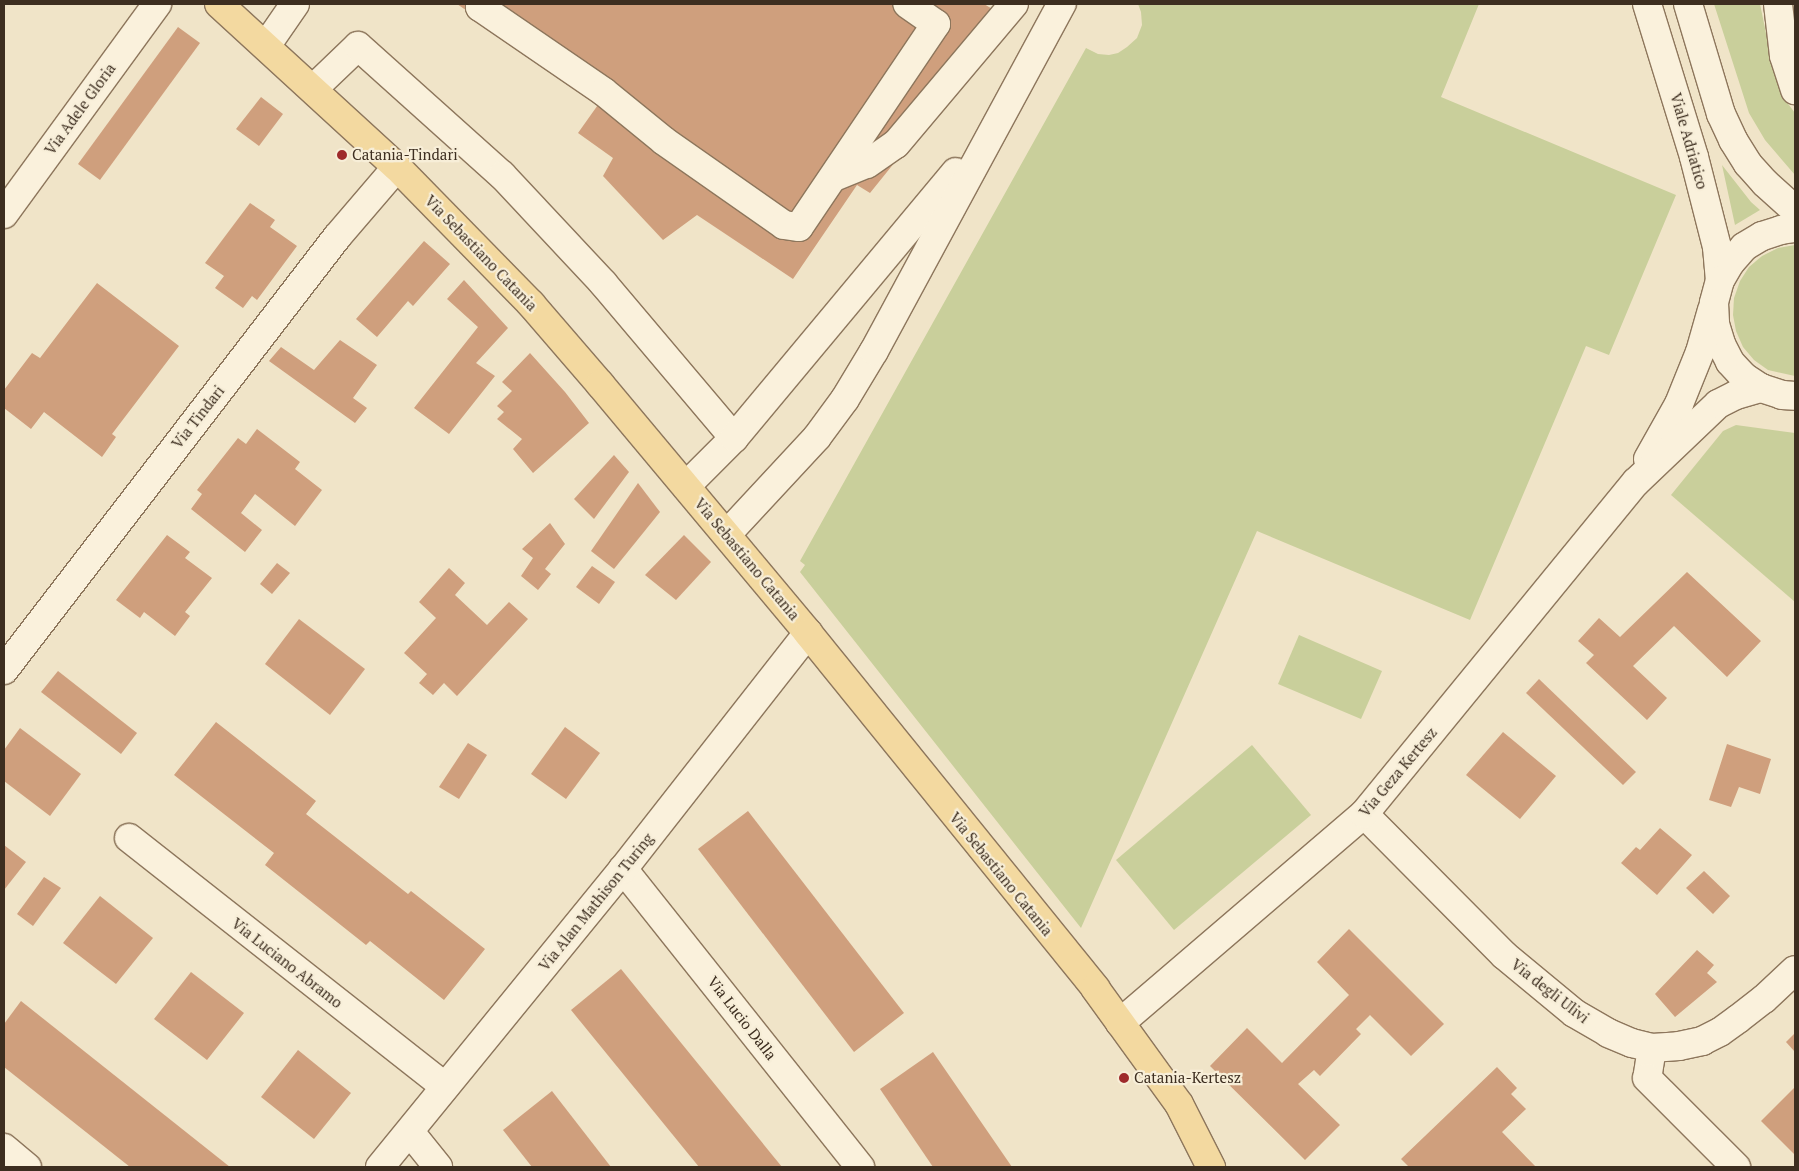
<!DOCTYPE html>
<html>
<head>
<meta charset="utf-8">
<style>
	body { margin:0 }
	#map { position:relative; width:1799px; height:1171px; overflow:hidden; background:#f0e4c8; font-family:"PT Serif",serif }
	div>[style] { position:absolute }
	.green>* { inset:0; background:#c9cf9b }
	.building>* { inset:0; background:#cf9f7d }
	.roads { filter:drop-shadow(1px 0 #8d765c) drop-shadow(-1px 0 #8d765c) drop-shadow(0 1px #8d765c) drop-shadow(0 -1px #8d765c) }
	.minor>* { height:28px; margin:-14px; padding:0 14px; transform-origin:14px; border-radius:14px; background:#faf1dc }
	.major>* { height:28px; margin:-14px; padding:0 14px; transform-origin:14px; border-radius:14px; background:#f3d9a0 }
	.dots>* { width:14px; height:14px; translate:-50% -50%; box-sizing:border-box; border:2px solid #f7eed8; border-radius:50% }
	span { translate:-50% -50%; white-space:nowrap; text-align:center; line-height:1.15; -webkit-text-stroke:4.5px #f7eed8; paint-order:stroke }
	.street-label { font-size:15px; color:#3d2e20 }
	.poi-label { font-size:15px; color:#3d2e20 }
	.left { translate:0 -50%; text-align:left }
	.frame { position:absolute; inset:0; border:5px solid #3d2e20; pointer-events:none }
</style>
</head>
<body>
<div id="map">
	<div class="green">
		<i style="clip-path:polygon(1138px 4px,1479px 4px,1441px 97px,1676px 195px,1609px 355px,1586px 346px,1470px 620px,1257px 531px,1081px 928px,800px 572px,805px 565px,800px 561px,1086px 48px,1098px 54px,1109px 55px,1118px 53px,1127px 47px,1137px 38px,1142px 25px,1141px 12px)"></i>
		<i style="clip-path:polygon(1714px 4px,1760px 4px,1773px 67px,1786px 101px,1795px 113px,1795px 175px,1765px 140px,1749px 113px)"></i>
		<i style="clip-path:polygon(1722px 165px,1751px 202px,1760px 210px,1735px 225px)"></i>
		<i style="clip-path:polygon(1795px 245px,1795px 376px,1768px 370px,1754px 360px,1743px 347px,1736px 331px,1733px 315px,1734px 298px,1740px 281px,1749px 267px,1762px 256px,1778px 248px)"></i>
		<i style="clip-path:polygon(1736px 425px,1795px 433px,1795px 602px,1671px 495px,1723px 431px)"></i>
		<i style="clip-path:polygon(1299px 635px,1382px 671px,1361px 719px,1278px 684px)"></i>
		<i style="clip-path:polygon(1252px 745px,1311px 815px,1174px 930px,1116px 860px)"></i>
	</div>
	<div class="building">
		<i style="clip-path:polygon(457px 4px,984px 4px,994px 10px,920px 131px,870px 193px,857px 185px,793px 279px,697px 215px,663px 240px,603px 176px,613px 158px,578px 133px,600px 102px)"></i>
		<i style="clip-path:polygon(178px 27px,200px 43px,100px 180px,78px 164px)"></i>
		<i style="clip-path:polygon(261px 97px,283px 114px,259px 146px,236px 129px)"></i>
		<i style="clip-path:polygon(250px 203px,275px 220px,270px 227px,297px 246px,257px 300px,252px 296px,243px 308px,215px 288px,224px 276px,205px 263px)"></i>
		<i style="clip-path:polygon(424px 241px,450px 264px,413px 306px,408px 301px,377px 337px,356px 319px)"></i>
		<i style="clip-path:polygon(464px 280px,508px 328px,476px 363px,495px 376px,449px 434px,414px 408px,478px 327px,447px 299px)"></i>
		<i style="clip-path:polygon(97px 283px,179px 346px,112px 434px,116px 437px,102px 457px,44px 412px,31px 429px,4px 408px,4px 390px,32px 353px,40px 358px)"></i>
		<i style="clip-path:polygon(340px 340px,377px 365px,353px 398px,367px 408px,355px 423px,269px 361px,281px 347px,314px 370px)"></i>
		<i style="clip-path:polygon(530px 353px,565px 392px,589px 423px,533px 473px,513px 449px,522px 439px,497px 419px,504px 412px,497px 406px,512px 391px,502px 382px)"></i>
		<i style="clip-path:polygon(257px 429px,300px 462px,295px 469px,322px 490px,295px 526px,255px 494px,241px 513px,262px 530px,245px 552px,191px 509px,202px 494px,197px 490px,238px 438px,246px 444px)"></i>
		<i style="clip-path:polygon(614px 455px,629px 472px,594px 519px,574px 499px)"></i>
		<i style="clip-path:polygon(638px 483px,660px 512px,614px 569px,591px 551px)"></i>
		<i style="clip-path:polygon(550px 523px,565px 544px,545px 569px,551px 574px,538px 590px,521px 576px,533px 558px,522px 549px)"></i>
		<i style="clip-path:polygon(167px 535px,190px 552px,185px 558px,212px 578px,185px 612px,190px 616px,175px 636px,144px 612px,140px 618px,116px 600px)"></i>
		<i style="clip-path:polygon(684px 535px,711px 562px,676px 600px,645px 575px)"></i>
		<i style="clip-path:polygon(277px 563px,290px 573px,272px 594px,260px 584px)"></i>
		<i style="clip-path:polygon(592px 566px,615px 582px,599px 604px,576px 587px)"></i>
		<i style="clip-path:polygon(449px 568px,465px 583px,455px 595px,487px 625px,509px 602px,528px 619px,457px 696px,444px 683px,433px 695px,419px 683px,427px 674px,404px 653px,436px 618px,419px 602px)"></i>
		<i style="clip-path:polygon(1687px 572px,1761px 641px,1727px 677px,1674px 626px,1633px 666px,1667px 698px,1647px 720px,1586px 663px,1594px 655px,1578px 641px,1599px 618px,1620px 637px)"></i>
		<i style="clip-path:polygon(299px 619px,365px 669px,330px 715px,265px 664px)"></i>
		<i style="clip-path:polygon(58px 671px,137px 733px,121px 754px,41px 692px)"></i>
		<i style="clip-path:polygon(1539px 679px,1636px 772px,1623px 785px,1526px 693px)"></i>
		<i style="clip-path:polygon(216px 722px,316px 801px,306px 814px,408px 894px,411px 891px,485px 949px,444px 1000px,370px 941px,366px 945px,265px 865px,274px 853px,174px 775px)"></i>
		<i style="clip-path:polygon(565px 727px,600px 753px,566px 799px,531px 774px)"></i>
		<i style="clip-path:polygon(20px 728px,81px 774px,50px 816px,4px 781px,4px 750px)"></i>
		<i style="clip-path:polygon(1503px 732px,1556px 776px,1520px 819px,1466px 775px)"></i>
		<i style="clip-path:polygon(468px 743px,487px 755px,459px 799px,439px 787px)"></i>
		<i style="clip-path:polygon(1727px 744px,1771px 759px,1760px 794px,1739px 787px,1731px 807px,1709px 800px)"></i>
		<i style="clip-path:polygon(748px 811px,904px 1013px,854px 1052px,698px 849px)"></i>
		<i style="clip-path:polygon(1660px 828px,1692px 855px,1657px 895px,1621px 863px,1636px 847px,1640px 850px)"></i>
		<i style="clip-path:polygon(4px 845px,26px 862px,4px 890px)"></i>
		<i style="clip-path:polygon(1704px 871px,1730px 896px,1713px 914px,1686px 888px)"></i>
		<i style="clip-path:polygon(44px 877px,61px 888px,33px 926px,17px 914px)"></i>
		<i style="clip-path:polygon(100px 896px,153px 938px,116px 984px,63px 943px)"></i>
		<i style="clip-path:polygon(1349px 929px,1444px 1024px,1411px 1056px,1370px 1015px,1356px 1029px,1361px 1034px,1320px 1076px,1314px 1070px,1298px 1084px,1340px 1125px,1305px 1160px,1210px 1066px,1247px 1028px,1282px 1063px,1349px 995px,1317px 962px)"></i>
		<i style="clip-path:polygon(1697px 950px,1714px 965px,1707px 973px,1717px 982px,1675px 1017px,1655px 994px)"></i>
		<i style="clip-path:polygon(621px 969px,782px 1167px,699px 1167px,571px 1010px)"></i>
		<i style="clip-path:polygon(191px 972px,244px 1013px,207px 1060px,154px 1019px)"></i>
		<i style="clip-path:polygon(21px 1001px,230px 1167px,130px 1167px,4px 1067px,4px 1024px)"></i>
		<i style="clip-path:polygon(1795px 1033px,1795px 1052px,1786px 1042px)"></i>
		<i style="clip-path:polygon(298px 1050px,351px 1093px,314px 1139px,261px 1097px)"></i>
		<i style="clip-path:polygon(933px 1052px,1012px 1167px,933px 1167px,880px 1089px)"></i>
		<i style="clip-path:polygon(1497px 1067px,1517px 1088px,1511px 1094px,1526px 1109px,1502px 1132px,1536px 1167px,1409px 1167px,1401px 1159px)"></i>
		<i style="clip-path:polygon(1795px 1087px,1795px 1155px,1761px 1121px)"></i>
		<i style="clip-path:polygon(552px 1091px,611px 1167px,532px 1167px,503px 1130px)"></i>
	</div>
	<div class="roads">
		<div class="minor">
			<i style="left:480px;top:4px;width:3px;rotate:90deg"></i>
			<i style="left:480px;top:7px;width:150px;rotate:34.4deg"></i>
			<i style="left:604px;top:92px;width:77px;rotate:39.2deg"></i>
			<i style="left:664px;top:141px;width:146px;rotate:35deg"></i>
			<i style="left:784px;top:225px;width:15px;rotate:8deg"></i>
			<i style="left:799px;top:227px;width:245px;rotate:-56deg"></i>
			<i style="left:936px;top:24px;width:35px;rotate:-145deg"></i>
			<i style="left:1647px;top:4px;width:160px;rotate:72.9deg"></i>
			<i style="left:1694px;top:157px;width:93px;rotate:75.7deg"></i>
			<i style="left:1717px;top:247px;width:33px;rotate:85deg"></i>
			<i style="left:1688px;top:4px;width:115px;rotate:73.3deg"></i>
			<i style="left:1721px;top:114px;width:29px;rotate:65deg"></i>
			<i style="left:1733px;top:140px;width:28px;rotate:58deg"></i>
			<i style="left:1748px;top:164px;width:25px;rotate:48deg"></i>
			<i style="left:1765px;top:183px;width:40px;rotate:42deg"></i>
			<i style="left:1778px;top:4px;width:52px;rotate:83.4deg"></i>
			<i style="left:1784px;top:56px;width:36px;rotate:72deg"></i>
			<i style="left:266px;top:46px;width:51px;rotate:-55.4deg"></i>
			<i style="left:313px;top:89px;width:62px;rotate:-43.7deg"></i>
			<i style="left:358px;top:46px;width:193px;rotate:41.9deg"></i>
			<i style="left:502px;top:175px;width:148px;rotate:46.9deg"></i>
			<i style="left:603px;top:283px;width:203px;rotate:49.8deg"></i>
			<i style="left:834px;top:177px;width:35px;rotate:-22deg"></i>
			<i style="left:867px;top:164px;width:35px;rotate:-35deg"></i>
			<i style="left:896px;top:144px;width:183px;rotate:-49.9deg"></i>
			<i style="left:4px;top:214px;width:260px;rotate:-53.9deg"></i>
			<i style="left:1795px;top:228px;width:14px;rotate:172deg"></i>
			<i style="left:1781px;top:230px;width:20px;rotate:162deg"></i>
			<i style="left:1762px;top:236px;width:21px;rotate:149deg"></i>
			<i style="left:1744px;top:247px;width:21px;rotate:131deg"></i>
			<i style="left:1730px;top:263px;width:20px;rotate:120deg"></i>
			<i style="left:1720px;top:280px;width:24px;rotate:105deg"></i>
			<i style="left:1714px;top:303px;width:21px;rotate:87deg"></i>
			<i style="left:1715px;top:324px;width:21px;rotate:73deg"></i>
			<i style="left:1721px;top:344px;width:20px;rotate:63deg"></i>
			<i style="left:1730px;top:362px;width:21px;rotate:47deg"></i>
			<i style="left:1744px;top:377px;width:20px;rotate:33deg"></i>
			<i style="left:1761px;top:388px;width:22px;rotate:18deg"></i>
			<i style="left:1782px;top:395px;width:13px;rotate:4deg"></i>
			<i style="left:1648px;top:459px;width:63px;rotate:-60.6deg"></i>
			<i style="left:1679px;top:404px;width:56px;rotate:-68deg"></i>
			<i style="left:1700px;top:352px;width:44px;rotate:-74.1deg"></i>
			<i style="left:686px;top:486px;width:68px;rotate:-45deg"></i>
			<i style="left:734px;top:438px;width:346px;rotate:-50.2deg"></i>
			<i style="left:727px;top:534px;width:132px;rotate:-47.1deg"></i>
			<i style="left:817px;top:437px;width:47px;rotate:-53.6deg"></i>
			<i style="left:845px;top:399px;width:56px;rotate:-58.9deg"></i>
			<i style="left:874px;top:351px;width:395px;rotate:-61.6deg"></i>
			<i style="left:4px;top:670px;width:546px;rotate:-52.44deg"></i>
			<i style="left:337px;top:237px;width:92px;rotate:-49.4deg"></i>
			<i style="left:1364px;top:814px;width:199px;rotate:45.2deg"></i>
			<i style="left:1504px;top:955px;width:91px;rotate:39.6deg"></i>
			<i style="left:1574px;top:1013px;width:39px;rotate:30deg"></i>
			<i style="left:1608px;top:1033px;width:26px;rotate:23deg"></i>
			<i style="left:1632px;top:1043px;width:21px;rotate:14deg"></i>
			<i style="left:1652px;top:1048px;width:27px;rotate:-4deg"></i>
			<i style="left:1679px;top:1046px;width:24px;rotate:-12deg"></i>
			<i style="left:1702px;top:1041px;width:20px;rotate:-27deg"></i>
			<i style="left:1720px;top:1032px;width:22px;rotate:-36deg"></i>
			<i style="left:1738px;top:1019px;width:33px;rotate:-38deg"></i>
			<i style="left:1764px;top:999px;width:42px;rotate:-43.1deg"></i>
			<i style="left:129px;top:838px;width:402px;rotate:38.2deg"></i>
			<i style="left:623px;top:869px;width:381px;rotate:51.5deg"></i>
			<i style="left:1120px;top:1023px;width:321px;rotate:-40.6deg"></i>
			<i style="left:1364px;top:814px;width:429px;rotate:-50.7deg"></i>
			<i style="left:1636px;top:482px;width:113px;rotate:-43.6deg"></i>
			<i style="left:1718px;top:404px;width:20px;rotate:-27deg"></i>
			<i style="left:1736px;top:395px;width:26px;rotate:-16deg"></i>
			<i style="left:1652px;top:1048px;width:30px;rotate:99deg"></i>
			<i style="left:1647px;top:1078px;width:126px;rotate:45deg"></i>
			<i style="left:410px;top:1132px;width:45px;rotate:51.3deg"></i>
			<i style="left:4px;top:1148px;width:30px;rotate:40deg"></i>
			<i style="left:380px;top:1167px;width:385px;rotate:-50.8deg"></i>
			<i style="left:623px;top:869px;width:300px;rotate:-51.9deg"></i>
		</div>
		<div class="major">
			<i style="left:219px;top:4px;width:241px;rotate:42.5deg"></i>
			<i style="left:397px;top:167px;width:192px;rotate:45.6deg"></i>
			<i style="left:531px;top:304px;width:106px;rotate:49.2deg"></i>
			<i style="left:600px;top:384px;width:324px;rotate:50.1deg"></i>
			<i style="left:808px;top:633px;width:457px;rotate:51deg"></i>
			<i style="left:1095px;top:988px;width:143px;rotate:54.1deg"></i>
			<i style="left:1179px;top:1104px;width:71px;rotate:63.1deg"></i>
		</div>
	</div>
	<div class="dots">
		<i style="left:342px;top:155px;background:#9e2a2b"></i>
		<i style="left:1124px;top:1078px;background:#9e2a2b"></i>
	</div>
	<div class="street-label">
		<span style="left:80px;top:109px;rotate:-54deg">Via Adele Gloria</span>
		<span style="left:1689px;top:141px;rotate:74deg">Viale Adriatico</span>
		<span style="left:481px;top:253px;rotate:46deg">Via Sebastiano Catania</span>
		<span style="left:198px;top:417px;rotate:-52deg">Via Tindari</span>
		<span style="left:747px;top:559px;rotate:50deg">Via Sebastiano Catania</span>
		<span style="left:1398px;top:772px;rotate:-50deg">Via Geza Kertesz</span>
		<span style="left:1001px;top:874px;rotate:51deg">Via Sebastiano Catania</span>
		<span style="left:596px;top:902px;rotate:-51deg">Via Alan Mathison Turing</span>
		<span style="left:287px;top:963px;rotate:38deg">Via Luciano Abramo</span>
		<span style="left:1550px;top:991px;rotate:38deg">Via degli Ulivi</span>
		<span style="left:742px;top:1018px;rotate:52deg">Via Lucio Dalla</span>
	</div>
	<div class="poi-label">
		<span class="left" style="left:352px;top:155px">Catania-Tindari</span>
		<span class="left" style="left:1134px;top:1078px">Catania-Kertesz</span>
	</div>
	<div class="frame"></div>
</div>
</body>
</html>
